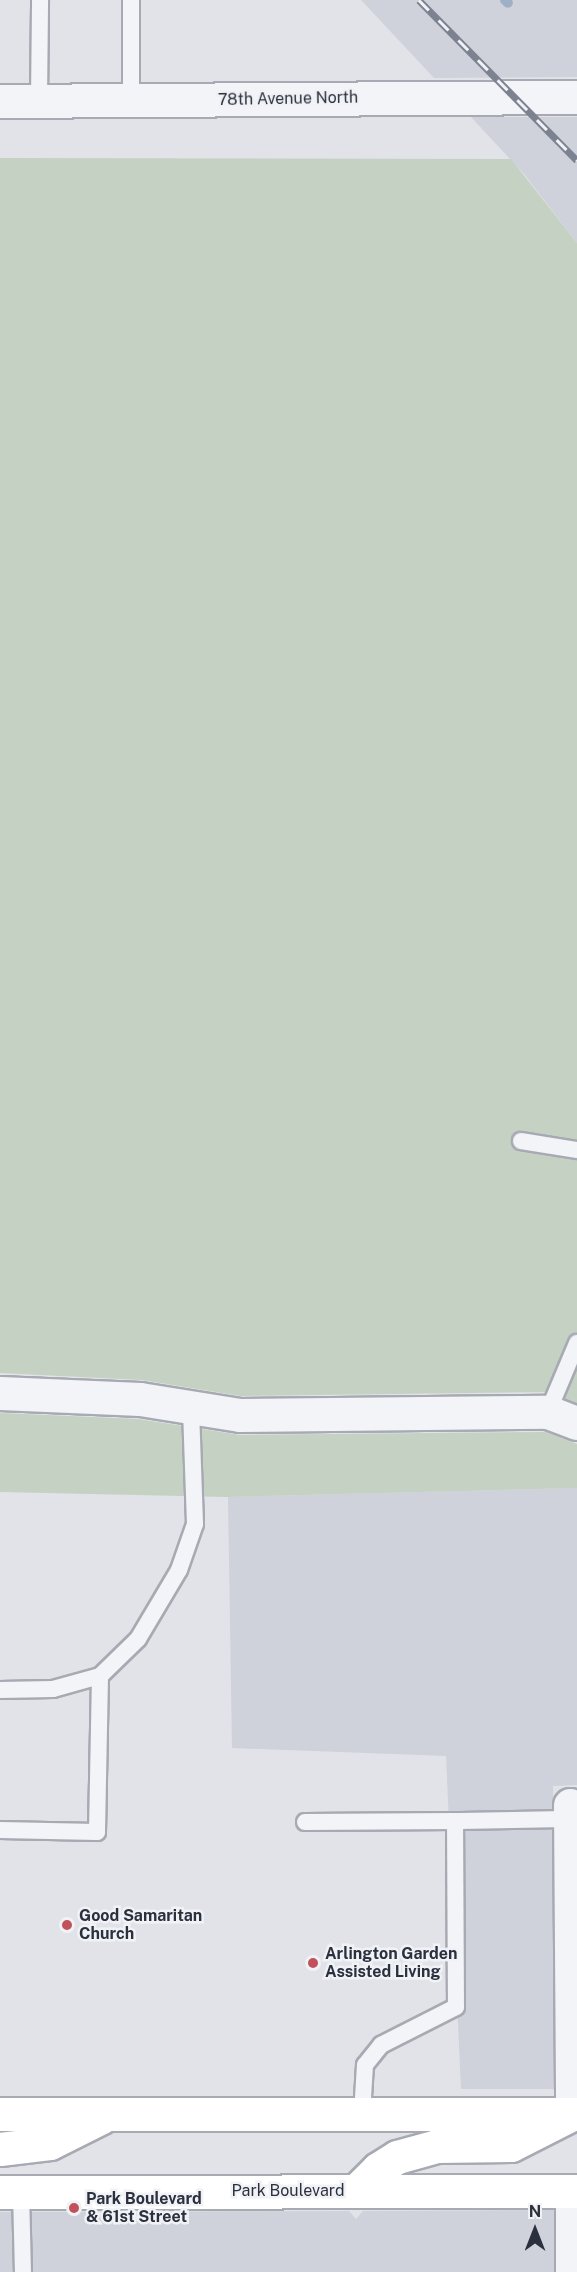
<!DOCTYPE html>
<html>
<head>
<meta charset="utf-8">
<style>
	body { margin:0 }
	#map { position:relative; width:577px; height:2272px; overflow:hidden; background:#e1e3e8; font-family:"Public Sans",sans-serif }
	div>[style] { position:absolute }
	.built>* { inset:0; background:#cfd2da }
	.green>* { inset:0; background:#c5d1c3 }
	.stream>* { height:10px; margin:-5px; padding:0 5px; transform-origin:5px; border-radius:5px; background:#9fafc4 }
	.roads { filter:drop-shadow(2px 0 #a7aab2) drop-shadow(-2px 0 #a7aab2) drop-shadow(0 2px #a7aab2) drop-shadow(0 -2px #a7aab2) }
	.service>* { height:16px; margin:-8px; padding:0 8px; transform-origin:8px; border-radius:8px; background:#f3f4f7 }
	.minor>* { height:33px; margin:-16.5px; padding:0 16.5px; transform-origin:16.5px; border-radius:16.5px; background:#f3f4f7 }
	.tertiary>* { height:33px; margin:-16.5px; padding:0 16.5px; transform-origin:16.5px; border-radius:16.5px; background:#f3f4f7 }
	.primary>* { height:33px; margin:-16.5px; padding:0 16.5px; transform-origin:16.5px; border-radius:16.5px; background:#fff }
	.rail>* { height:7px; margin-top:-3.5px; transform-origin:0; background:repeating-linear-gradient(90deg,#f0f2f6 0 14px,#7c8290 0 28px); box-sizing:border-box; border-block:2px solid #7c8290 }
	.dots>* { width:16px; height:16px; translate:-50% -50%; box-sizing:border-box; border:3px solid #f0f2f6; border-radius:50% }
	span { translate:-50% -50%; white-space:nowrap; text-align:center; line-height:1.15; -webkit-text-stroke:5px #f0f2f6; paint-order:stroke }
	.street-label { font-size:16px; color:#2b303e }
	.poi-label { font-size:16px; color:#2b303e; font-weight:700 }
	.left { translate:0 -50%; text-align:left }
	.north { position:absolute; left:505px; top:2200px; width:60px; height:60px; -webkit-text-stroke:4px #f0f2f6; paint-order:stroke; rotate:0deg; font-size:16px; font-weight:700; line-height:24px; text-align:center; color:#2b303e }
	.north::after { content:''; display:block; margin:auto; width:21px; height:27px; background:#2b303e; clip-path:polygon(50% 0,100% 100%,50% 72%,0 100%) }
</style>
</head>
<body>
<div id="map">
	<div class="built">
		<i style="clip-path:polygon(361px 0,577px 0,577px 77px,434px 78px)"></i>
		<i style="clip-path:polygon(471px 117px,577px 117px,577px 243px,524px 174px)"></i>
		<i style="clip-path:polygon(577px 1488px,577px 1785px,553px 1786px,554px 2089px,461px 2089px,446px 1756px,232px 1748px,228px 1497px)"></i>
		<i style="clip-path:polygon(555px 2210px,555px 2272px,0 2272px,0 2212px,349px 2211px,356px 2219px,363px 2211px)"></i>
	</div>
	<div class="green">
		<i style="clip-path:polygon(0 158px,511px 159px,577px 243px,577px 1404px,547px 1392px,241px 1396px,142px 1380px,0 1373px)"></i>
		<i style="clip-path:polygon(0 1413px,138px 1419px,240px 1435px,545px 1432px,577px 1444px,577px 1488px,228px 1497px,0 1492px)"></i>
	</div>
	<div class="stream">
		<i style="left:505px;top:0;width:4px;rotate:45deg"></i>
	</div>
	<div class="roads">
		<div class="service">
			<i style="left:131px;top:100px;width:100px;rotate:-90deg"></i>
			<i style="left:39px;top:101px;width:101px;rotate:-89.4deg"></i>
			<i style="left:521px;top:1141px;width:57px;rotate:9.1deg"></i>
			<i style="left:548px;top:1412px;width:75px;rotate:-67.2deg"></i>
			<i style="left:0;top:1690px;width:53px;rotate:-1.1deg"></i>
			<i style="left:53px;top:1689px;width:49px;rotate:-15.5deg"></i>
			<i style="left:100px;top:1676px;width:53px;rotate:-44.2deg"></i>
			<i style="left:138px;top:1639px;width:80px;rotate:-59.3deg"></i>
			<i style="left:179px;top:1570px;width:49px;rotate:-70.8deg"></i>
			<i style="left:195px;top:1524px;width:116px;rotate:-92deg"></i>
			<i style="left:305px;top:1822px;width:150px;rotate:-0.4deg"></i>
			<i style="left:0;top:1830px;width:97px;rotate:1.2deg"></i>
			<i style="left:97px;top:1832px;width:156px;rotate:-88.9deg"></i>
			<i style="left:362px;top:2114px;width:49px;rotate:-86.5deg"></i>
			<i style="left:365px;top:2065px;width:26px;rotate:-51deg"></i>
			<i style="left:381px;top:2045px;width:84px;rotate:-26.9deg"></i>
			<i style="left:456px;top:2007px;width:186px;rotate:-90.3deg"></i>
			<i style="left:455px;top:1821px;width:115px;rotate:-1deg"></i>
			<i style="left:21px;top:2192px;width:80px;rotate:88.6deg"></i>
		</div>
		<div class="minor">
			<i style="left:0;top:1393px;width:140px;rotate:2.5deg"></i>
			<i style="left:140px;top:1399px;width:101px;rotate:9.1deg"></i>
			<i style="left:240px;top:1415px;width:308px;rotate:-0.6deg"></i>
			<i style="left:548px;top:1412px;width:31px;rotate:21deg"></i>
			<i style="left:570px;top:1805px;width:309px;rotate:89.6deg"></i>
			<i style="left:572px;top:2191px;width:81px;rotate:90deg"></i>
		</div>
		<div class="tertiary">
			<i style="left:0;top:101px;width:577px;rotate:-0.4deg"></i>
		</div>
		<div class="primary">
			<i style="left:0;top:2114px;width:577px"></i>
			<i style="left:0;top:2149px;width:50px;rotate:-6.8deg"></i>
			<i style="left:50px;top:2143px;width:58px;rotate:-26.6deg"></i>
			<i style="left:356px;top:2191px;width:31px;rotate:-45deg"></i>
			<i style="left:378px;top:2169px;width:22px;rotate:-32deg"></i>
			<i style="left:397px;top:2157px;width:41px;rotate:-15.4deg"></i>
			<i style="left:437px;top:2146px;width:74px;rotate:-0.8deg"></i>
			<i style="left:511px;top:2145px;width:64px;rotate:-27deg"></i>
			<i style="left:0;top:2192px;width:577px;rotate:-0.1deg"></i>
		</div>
	</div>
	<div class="rail">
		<i style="left:419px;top:0;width:225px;rotate:45.4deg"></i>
	</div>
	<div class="dots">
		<i style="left:67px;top:1925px;background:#c1525b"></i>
		<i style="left:313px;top:1963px;background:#c1525b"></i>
		<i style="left:74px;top:2208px;background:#c1525b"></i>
	</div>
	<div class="street-label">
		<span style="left:288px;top:99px;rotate:-1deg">78th Avenue North</span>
		<span style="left:288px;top:2191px">Park Boulevard</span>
	</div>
	<div class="poi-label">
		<span class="left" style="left:79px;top:1925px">Good Samaritan<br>Church</span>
		<span class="left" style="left:325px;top:1963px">Arlington Garden<br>Assisted Living</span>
		<span class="left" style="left:86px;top:2208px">Park Boulevard<br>&amp; 61st Street</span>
	</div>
	<div class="north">N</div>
</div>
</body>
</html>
